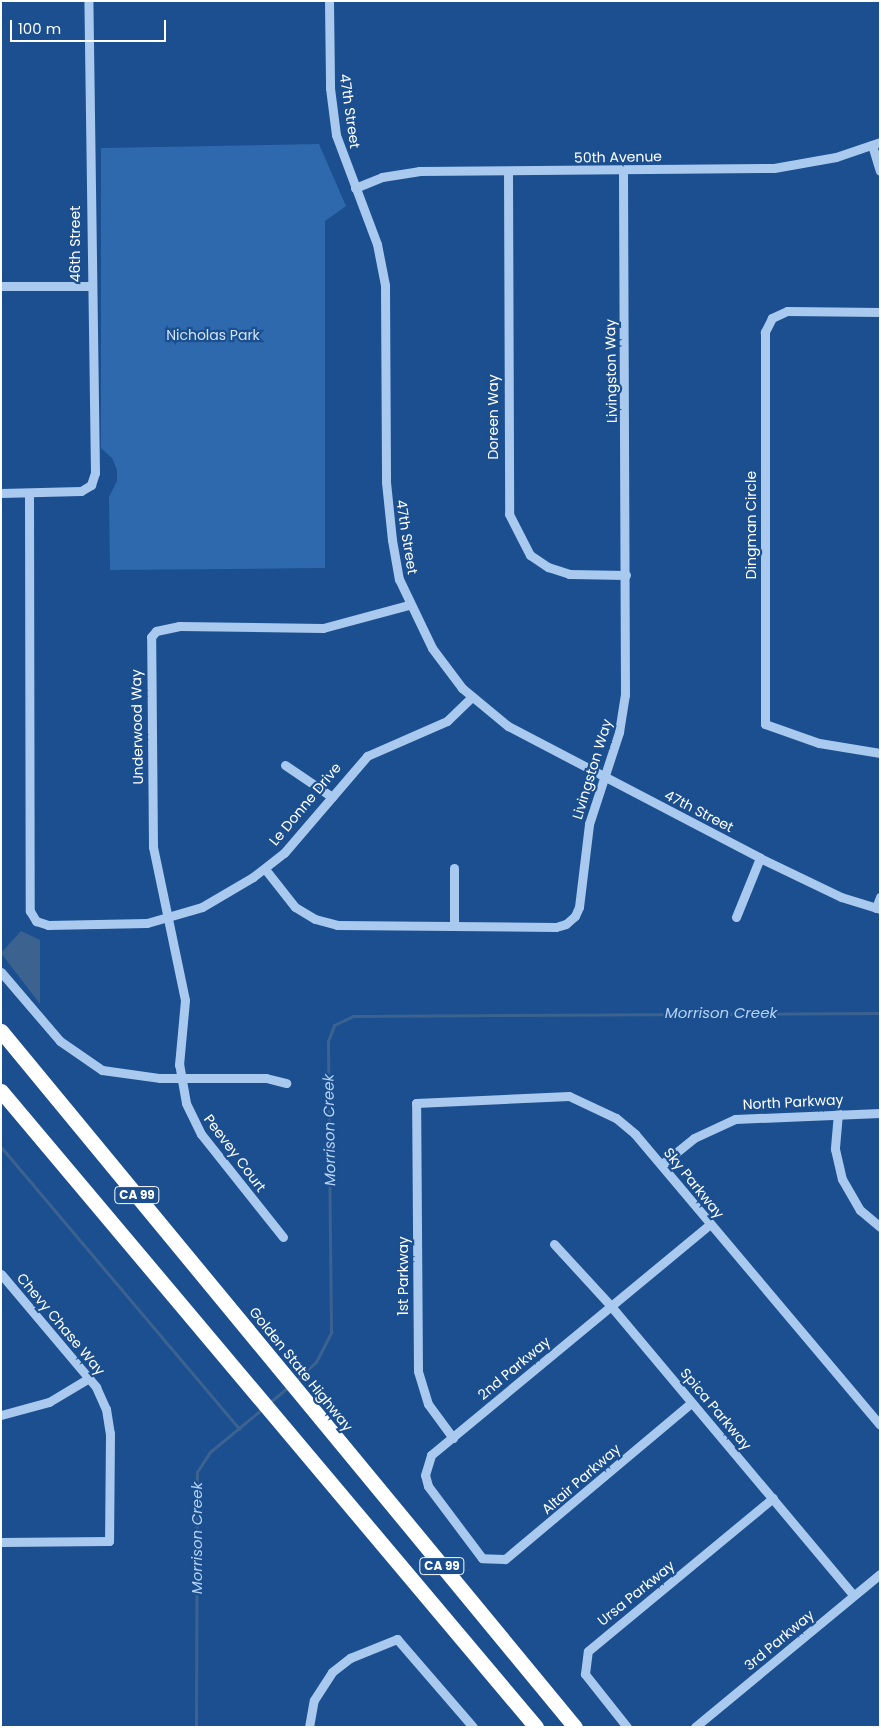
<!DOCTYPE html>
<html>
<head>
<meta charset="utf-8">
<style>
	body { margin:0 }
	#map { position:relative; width:881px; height:1728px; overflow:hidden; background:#1b4f8f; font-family:Poppins,sans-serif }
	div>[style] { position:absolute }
	.green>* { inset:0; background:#2e69ad }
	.water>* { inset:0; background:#3c6290 }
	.stream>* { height:3px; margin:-1.5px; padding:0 1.5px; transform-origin:1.5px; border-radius:1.5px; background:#3c6290 }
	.minor>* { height:9px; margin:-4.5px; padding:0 4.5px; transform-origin:4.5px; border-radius:4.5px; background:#a9c9ee }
	.highway>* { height:15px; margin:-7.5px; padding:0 7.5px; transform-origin:7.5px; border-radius:7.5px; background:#fff }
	span { translate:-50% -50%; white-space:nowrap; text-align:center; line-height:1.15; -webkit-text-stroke:4.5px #1b4f8f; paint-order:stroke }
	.shield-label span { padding:1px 4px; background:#1b4f8f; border:1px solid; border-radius:4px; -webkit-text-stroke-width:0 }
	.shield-label { font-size:12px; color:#fff; font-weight:700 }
	.street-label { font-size:14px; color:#fff }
	.park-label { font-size:14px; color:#cfe3fa }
	.water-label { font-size:15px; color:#b5d3f5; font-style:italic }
	.frame { position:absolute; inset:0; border:2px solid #fff; pointer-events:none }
	.scale { position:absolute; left:10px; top:20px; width:156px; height:22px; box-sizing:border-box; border:2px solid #fff; border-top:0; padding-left:6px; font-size:15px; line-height:18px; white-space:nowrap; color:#fff; -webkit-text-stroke:4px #1b4f8f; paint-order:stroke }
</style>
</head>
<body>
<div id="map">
	<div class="green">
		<i style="clip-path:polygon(319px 144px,346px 206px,325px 221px,325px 568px,110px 570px,109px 497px,117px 481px,117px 470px,112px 458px,101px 448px,101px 148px)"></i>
	</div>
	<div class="water">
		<i style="clip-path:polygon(21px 931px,40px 940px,40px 1004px,1px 953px)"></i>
	</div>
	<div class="stream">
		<i style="left:1px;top:1147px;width:369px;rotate:49.8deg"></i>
		<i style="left:296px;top:1380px;width:27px;rotate:-42deg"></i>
		<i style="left:316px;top:1362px;width:34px;rotate:-63deg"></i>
		<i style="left:331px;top:1332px;width:291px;rotate:-90.6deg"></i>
		<i style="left:328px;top:1041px;width:17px;rotate:-69deg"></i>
		<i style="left:334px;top:1025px;width:21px;rotate:-25deg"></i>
		<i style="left:353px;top:1016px;width:527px;rotate:-0.33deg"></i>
		<i style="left:269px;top:1403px;width:26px;rotate:-40deg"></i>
		<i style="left:196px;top:1727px;width:255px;rotate:-89.8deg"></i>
		<i style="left:197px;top:1472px;width:24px;rotate:-57deg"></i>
		<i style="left:210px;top:1452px;width:67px;rotate:-39.6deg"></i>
	</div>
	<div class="minor">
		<i style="left:329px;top:1px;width:87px;rotate:89.3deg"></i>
		<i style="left:330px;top:88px;width:47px;rotate:82.7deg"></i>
		<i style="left:336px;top:135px;width:116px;rotate:69.4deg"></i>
		<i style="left:377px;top:244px;width:42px;rotate:79deg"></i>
		<i style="left:385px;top:285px;width:197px;rotate:89.7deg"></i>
		<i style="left:386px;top:482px;width:58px;rotate:84.1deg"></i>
		<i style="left:392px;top:540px;width:40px;rotate:80deg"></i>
		<i style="left:399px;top:579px;width:76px;rotate:64.4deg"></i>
		<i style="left:432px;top:648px;width:50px;rotate:53.1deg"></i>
		<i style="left:462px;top:688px;width:60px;rotate:39.6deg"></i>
		<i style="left:508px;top:726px;width:284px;rotate:27.6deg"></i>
		<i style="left:760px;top:858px;width:90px;rotate:25.7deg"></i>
		<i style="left:841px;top:897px;width:41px;rotate:17.1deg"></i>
		<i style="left:872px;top:145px;width:27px;rotate:73deg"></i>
		<i style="left:508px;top:171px;width:343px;rotate:89.8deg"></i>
		<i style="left:509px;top:514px;width:46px;rotate:62.9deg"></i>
		<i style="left:530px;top:555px;width:22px;rotate:34deg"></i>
		<i style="left:548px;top:567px;width:22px;rotate:18deg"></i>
		<i style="left:569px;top:574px;width:57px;rotate:1deg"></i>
		<i style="left:355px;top:188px;width:29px;rotate:-22deg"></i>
		<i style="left:382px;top:177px;width:37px;rotate:-9deg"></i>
		<i style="left:419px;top:171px;width:355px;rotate:-0.5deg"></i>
		<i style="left:774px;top:168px;width:63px;rotate:-10.1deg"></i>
		<i style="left:836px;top:157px;width:46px;rotate:-18.8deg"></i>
		<i style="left:1px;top:286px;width:88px"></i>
		<i style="left:880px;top:312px;width:93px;rotate:-179.4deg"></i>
		<i style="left:787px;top:311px;width:17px;rotate:155deg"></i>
		<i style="left:772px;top:318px;width:16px;rotate:117deg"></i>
		<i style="left:765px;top:332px;width:392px;rotate:90deg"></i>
		<i style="left:765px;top:724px;width:57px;rotate:19.4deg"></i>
		<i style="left:819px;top:743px;width:62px;rotate:9.3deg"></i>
		<i style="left:1px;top:493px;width:80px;rotate:-1.4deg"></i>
		<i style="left:81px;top:491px;width:12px;rotate:-31deg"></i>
		<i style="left:91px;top:485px;width:13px;rotate:-72deg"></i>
		<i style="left:95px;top:473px;width:472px;rotate:-90.8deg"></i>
		<i style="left:29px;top:493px;width:418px;rotate:89.9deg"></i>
		<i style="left:30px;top:911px;width:12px;rotate:59deg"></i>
		<i style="left:36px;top:921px;width:13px;rotate:18deg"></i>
		<i style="left:48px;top:925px;width:99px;rotate:-1.2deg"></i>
		<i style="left:147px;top:923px;width:57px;rotate:-16.2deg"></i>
		<i style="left:202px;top:907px;width:59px;rotate:-30.5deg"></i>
		<i style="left:253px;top:877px;width:39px;rotate:-38deg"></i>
		<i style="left:284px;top:853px;width:128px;rotate:-49.4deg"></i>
		<i style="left:367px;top:756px;width:87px;rotate:-23.6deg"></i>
		<i style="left:447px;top:721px;width:33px;rotate:-44deg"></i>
		<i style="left:285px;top:765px;width:57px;rotate:34.2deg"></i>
		<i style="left:454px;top:868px;width:58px;rotate:90deg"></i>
		<i style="left:265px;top:869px;width:48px;rotate:51.7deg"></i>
		<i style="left:295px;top:907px;width:23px;rotate:31deg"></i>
		<i style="left:315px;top:919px;width:23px;rotate:15deg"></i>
		<i style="left:337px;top:925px;width:219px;rotate:0.5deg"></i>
		<i style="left:556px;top:927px;width:10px;rotate:-17deg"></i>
		<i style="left:566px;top:924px;width:12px;rotate:-42deg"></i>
		<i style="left:575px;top:916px;width:10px;rotate:-66deg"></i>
		<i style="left:579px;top:907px;width:84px;rotate:-83.1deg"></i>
		<i style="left:589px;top:824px;width:97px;rotate:-71.9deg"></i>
		<i style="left:619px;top:732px;width:37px;rotate:-81deg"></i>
		<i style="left:625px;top:695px;width:524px;rotate:-90.22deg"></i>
		<i style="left:876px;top:908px;width:12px;rotate:-70deg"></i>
		<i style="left:736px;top:917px;width:64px;rotate:-67.9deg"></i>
		<i style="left:1px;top:972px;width:91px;rotate:49.5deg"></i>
		<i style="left:60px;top:1041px;width:51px;rotate:34.6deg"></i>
		<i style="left:102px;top:1070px;width:59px;rotate:7.9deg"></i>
		<i style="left:160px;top:1078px;width:106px"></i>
		<i style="left:266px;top:1078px;width:21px;rotate:14deg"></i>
		<i style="left:838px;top:1113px;width:36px;rotate:95deg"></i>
		<i style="left:835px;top:1149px;width:31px;rotate:77deg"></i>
		<i style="left:842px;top:1179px;width:36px;rotate:60deg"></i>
		<i style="left:860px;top:1210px;width:26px;rotate:40deg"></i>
		<i style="left:662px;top:1164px;width:41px;rotate:-39.1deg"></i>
		<i style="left:694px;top:1138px;width:45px;rotate:-24.9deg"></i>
		<i style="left:735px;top:1119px;width:145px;rotate:-2.4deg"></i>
		<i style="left:283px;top:1237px;width:132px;rotate:-128.5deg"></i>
		<i style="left:201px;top:1134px;width:34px;rotate:-116deg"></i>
		<i style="left:186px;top:1103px;width:39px;rotate:-100deg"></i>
		<i style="left:179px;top:1065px;width:65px;rotate:-84.7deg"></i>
		<i style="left:185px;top:1000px;width:156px;rotate:-101.8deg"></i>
		<i style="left:153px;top:847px;width:210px;rotate:-90.5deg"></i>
		<i style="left:151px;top:637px;width:8px;rotate:-50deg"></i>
		<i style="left:156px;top:631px;width:24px;rotate:-12deg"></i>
		<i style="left:179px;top:626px;width:144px;rotate:0.8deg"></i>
		<i style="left:323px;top:628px;width:89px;rotate:-15deg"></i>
		<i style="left:554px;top:1244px;width:83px;rotate:47.4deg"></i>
		<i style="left:610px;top:1305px;width:378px;rotate:50deg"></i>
		<i style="left:1px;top:1274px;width:148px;rotate:49.9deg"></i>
		<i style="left:96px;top:1387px;width:24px;rotate:66deg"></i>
		<i style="left:106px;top:1409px;width:24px;rotate:81deg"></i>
		<i style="left:110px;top:1433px;width:108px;rotate:90.5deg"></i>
		<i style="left:109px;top:1541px;width:108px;rotate:179.5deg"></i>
		<i style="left:691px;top:1403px;width:243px;rotate:140deg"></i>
		<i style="left:505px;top:1559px;width:23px;rotate:-178deg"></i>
		<i style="left:482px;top:1558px;width:90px;rotate:-126.9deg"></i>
		<i style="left:428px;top:1486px;width:11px;rotate:-105deg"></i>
		<i style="left:425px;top:1475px;width:21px;rotate:-73deg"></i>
		<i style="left:431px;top:1455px;width:361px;rotate:-39.6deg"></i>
		<i style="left:1px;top:1415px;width:50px;rotate:-15.2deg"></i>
		<i style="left:49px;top:1402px;width:47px;rotate:-31deg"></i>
		<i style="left:453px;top:1438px;width:42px;rotate:-126.3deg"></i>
		<i style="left:428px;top:1404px;width:34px;rotate:-107deg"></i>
		<i style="left:418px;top:1371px;width:268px;rotate:-90.4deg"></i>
		<i style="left:416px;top:1103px;width:153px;rotate:-2.6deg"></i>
		<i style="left:569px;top:1096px;width:52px;rotate:25.1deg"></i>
		<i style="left:616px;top:1118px;width:25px;rotate:40deg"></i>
		<i style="left:635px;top:1134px;width:380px;rotate:49.9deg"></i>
		<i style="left:309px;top:1727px;width:27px;rotate:-80deg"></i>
		<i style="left:314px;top:1700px;width:33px;rotate:-57deg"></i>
		<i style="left:332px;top:1672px;width:23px;rotate:-38deg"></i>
		<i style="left:350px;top:1658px;width:51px;rotate:-22deg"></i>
		<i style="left:397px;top:1639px;width:116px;rotate:49.2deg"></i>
		<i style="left:627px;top:1727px;width:68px;rotate:-128.4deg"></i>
		<i style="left:585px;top:1674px;width:23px;rotate:-83deg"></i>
		<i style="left:588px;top:1651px;width:240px;rotate:-39.6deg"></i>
		<i style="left:695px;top:1727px;width:240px;rotate:-39.6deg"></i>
	</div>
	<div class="highway">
		<i style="left:1px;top:1031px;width:902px;rotate:50.49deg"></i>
		<i style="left:1px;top:1091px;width:831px;rotate:49.93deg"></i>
	</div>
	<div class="shield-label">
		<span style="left:137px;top:1195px">CA 99</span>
		<span style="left:442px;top:1566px">CA 99</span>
	</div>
	<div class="street-label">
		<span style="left:350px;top:111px;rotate:82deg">47th Street</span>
		<span style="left:618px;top:157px;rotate:-1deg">50th Avenue</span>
		<span style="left:75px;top:244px;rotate:-90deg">46th Street</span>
		<span style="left:611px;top:371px;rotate:-91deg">Livingston Way</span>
		<span style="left:493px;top:417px;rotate:-90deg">Doreen Way</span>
		<span style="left:751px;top:525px;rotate:-90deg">Dingman Circle</span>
		<span style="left:407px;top:537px;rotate:81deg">47th Street</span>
		<span style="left:137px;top:727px;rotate:-91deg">Underwood Way</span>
		<span style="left:592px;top:769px;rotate:-73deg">Livingston Way</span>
		<span style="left:305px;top:804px;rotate:-50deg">Le Donne Drive</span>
		<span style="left:699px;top:811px;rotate:27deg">47th Street</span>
		<span style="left:793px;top:1102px;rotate:-3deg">North Parkway</span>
		<span style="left:235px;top:1153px;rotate:53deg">Peevey Court</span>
		<span style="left:694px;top:1183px;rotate:51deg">Sky Parkway</span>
		<span style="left:403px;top:1276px;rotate:-90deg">1st Parkway</span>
		<span style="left:61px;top:1324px;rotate:50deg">Chevy Chase Way</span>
		<span style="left:514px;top:1368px;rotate:-40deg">2nd Parkway</span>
		<span style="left:301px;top:1369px;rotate:51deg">Golden State Highway</span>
		<span style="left:716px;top:1409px;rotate:50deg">Spica Parkway</span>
		<span style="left:581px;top:1479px;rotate:-41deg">Altair Parkway</span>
		<span style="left:636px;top:1593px;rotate:-39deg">Ursa Parkway</span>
		<span style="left:779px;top:1640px;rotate:-40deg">3rd Parkway</span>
	</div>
	<div class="park-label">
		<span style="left:213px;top:335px">Nicholas Park</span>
	</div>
	<div class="water-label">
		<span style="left:721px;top:1013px">Morrison Creek</span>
		<span style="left:329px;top:1130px;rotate:-91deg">Morrison Creek</span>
		<span style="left:197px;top:1538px;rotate:-90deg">Morrison Creek</span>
	</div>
	<div class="frame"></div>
	<div class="scale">100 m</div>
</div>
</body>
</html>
